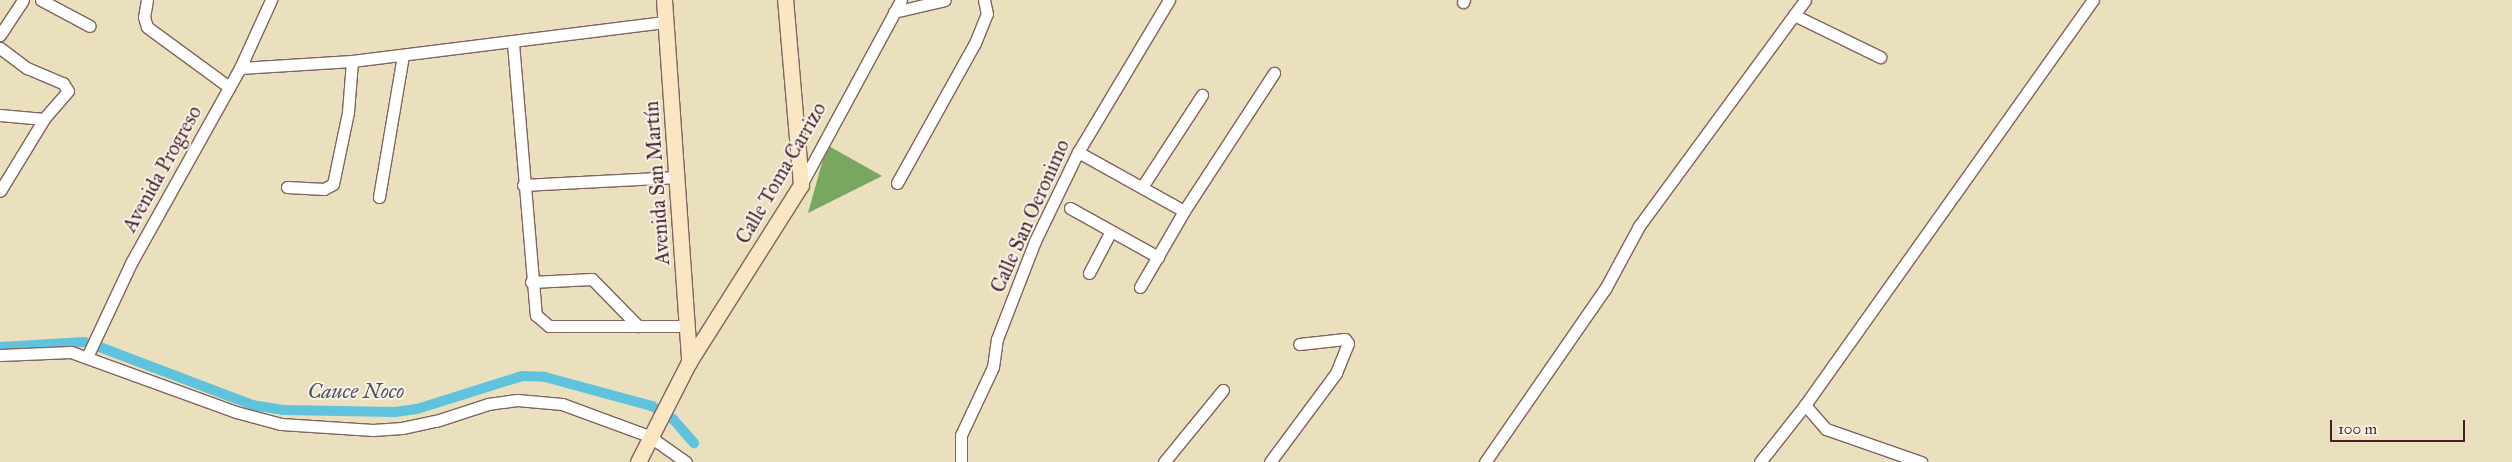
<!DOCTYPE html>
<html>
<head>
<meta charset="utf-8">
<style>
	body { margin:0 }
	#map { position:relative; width:2512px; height:462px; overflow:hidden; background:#eae0be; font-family:"IM FELL Great Primer",serif }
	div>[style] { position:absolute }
	.forest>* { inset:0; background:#7aa760 }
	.canal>* { height:10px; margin:-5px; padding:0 5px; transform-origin:5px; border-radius:5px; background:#5fc3dd }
	.roads { filter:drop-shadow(1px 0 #82635e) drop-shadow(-1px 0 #82635e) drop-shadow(0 1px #82635e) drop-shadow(0 -1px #82635e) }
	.minor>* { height:11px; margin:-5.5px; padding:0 5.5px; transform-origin:5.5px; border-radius:5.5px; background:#fff }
	.secondary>* { height:15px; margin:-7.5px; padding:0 7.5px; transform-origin:7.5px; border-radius:7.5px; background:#fbe6c4 }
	span { translate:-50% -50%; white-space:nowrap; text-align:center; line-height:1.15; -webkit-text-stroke:4px #f7f3e8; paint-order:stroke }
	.street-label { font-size:20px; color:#4a1f2b }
	.water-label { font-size:21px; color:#505060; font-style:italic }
	.scale { position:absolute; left:2330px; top:420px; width:135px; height:22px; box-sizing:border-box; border:2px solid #4a1f2b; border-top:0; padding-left:6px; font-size:15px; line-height:18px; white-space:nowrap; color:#4a1f2b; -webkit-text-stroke:4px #f7f3e8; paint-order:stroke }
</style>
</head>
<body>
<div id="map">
	<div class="forest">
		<i style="clip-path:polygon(827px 145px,882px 176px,808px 213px)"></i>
	</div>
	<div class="canal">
		<i style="left:97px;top:346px;width:166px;rotate:20.8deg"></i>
		<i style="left:252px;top:405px;width:31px;rotate:9deg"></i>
		<i style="left:283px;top:410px;width:112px;rotate:1deg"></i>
		<i style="left:395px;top:412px;width:22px;rotate:-8deg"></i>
		<i style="left:417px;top:409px;width:110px;rotate:-17.4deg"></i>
		<i style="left:522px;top:376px;width:23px;rotate:2deg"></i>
		<i style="left:545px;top:377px;width:111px;rotate:15.2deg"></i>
		<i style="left:652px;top:406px;width:25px;rotate:32deg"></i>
		<i style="left:673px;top:419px;width:32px;rotate:49deg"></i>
		<i style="left:0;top:347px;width:85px;rotate:-3.4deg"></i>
	</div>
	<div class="roads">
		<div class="minor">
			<i style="left:41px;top:0;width:55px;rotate:28deg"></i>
			<i style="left:147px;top:0;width:17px;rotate:100deg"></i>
			<i style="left:144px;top:17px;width:10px;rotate:73deg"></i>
			<i style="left:147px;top:27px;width:102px;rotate:36.2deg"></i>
			<i style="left:1463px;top:2px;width:2px;rotate:-63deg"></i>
			<i style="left:894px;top:12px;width:52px;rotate:-13.2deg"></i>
			<i style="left:1794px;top:15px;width:96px;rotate:26deg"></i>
			<i style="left:0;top:35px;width:42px;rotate:-56.7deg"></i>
			<i style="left:513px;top:43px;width:273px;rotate:85.2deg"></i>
			<i style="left:536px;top:315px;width:17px;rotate:40deg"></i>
			<i style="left:549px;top:326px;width:138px"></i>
			<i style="left:0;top:48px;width:34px;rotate:37deg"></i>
			<i style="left:27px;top:68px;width:39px;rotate:23deg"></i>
			<i style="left:63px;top:83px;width:9px;rotate:58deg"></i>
			<i style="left:68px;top:91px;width:37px;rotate:131deg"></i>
			<i style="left:44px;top:119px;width:84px;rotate:121.4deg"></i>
			<i style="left:240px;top:68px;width:112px;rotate:-3.6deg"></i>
			<i style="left:352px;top:61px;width:315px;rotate:-7.1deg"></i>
			<i style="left:0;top:115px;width:44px;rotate:5.2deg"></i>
			<i style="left:1078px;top:152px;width:121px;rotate:29.1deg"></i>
			<i style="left:897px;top:183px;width:160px;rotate:-60.9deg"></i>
			<i style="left:975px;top:43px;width:31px;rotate:-68deg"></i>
			<i style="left:987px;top:14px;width:14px;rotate:-102deg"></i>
			<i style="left:523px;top:185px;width:154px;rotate:-3deg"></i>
			<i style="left:801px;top:185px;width:210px;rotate:-61.6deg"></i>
			<i style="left:287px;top:187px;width:37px;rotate:3deg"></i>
			<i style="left:324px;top:189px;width:10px;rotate:-29deg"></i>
			<i style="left:333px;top:184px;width:74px;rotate:-78.2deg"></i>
			<i style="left:348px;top:112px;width:51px;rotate:-85.5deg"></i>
			<i style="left:1142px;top:187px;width:110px;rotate:-56.9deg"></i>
			<i style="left:379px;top:197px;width:144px;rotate:-80.4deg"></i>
			<i style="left:1070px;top:208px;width:101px;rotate:29.1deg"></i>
			<i style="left:1089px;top:273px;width:47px;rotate:-62.4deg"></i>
			<i style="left:531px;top:282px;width:61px;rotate:-2.8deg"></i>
			<i style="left:592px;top:279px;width:66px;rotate:45.6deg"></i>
			<i style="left:1140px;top:287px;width:88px;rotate:-59.9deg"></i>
			<i style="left:1184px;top:211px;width:165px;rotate:-56.9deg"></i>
			<i style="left:0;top:355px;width:71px;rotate:-2.4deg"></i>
			<i style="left:71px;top:352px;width:176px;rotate:20deg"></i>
			<i style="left:236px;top:412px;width:47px;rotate:14.9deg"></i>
			<i style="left:281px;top:424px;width:92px;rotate:3.7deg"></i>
			<i style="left:373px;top:430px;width:29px;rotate:-4deg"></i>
			<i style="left:402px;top:428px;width:35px;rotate:-12deg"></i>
			<i style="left:436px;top:421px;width:55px;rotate:-18.1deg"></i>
			<i style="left:488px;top:404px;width:29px;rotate:-8deg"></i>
			<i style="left:517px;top:400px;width:45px;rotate:5.1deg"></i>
			<i style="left:562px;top:404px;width:93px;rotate:20.2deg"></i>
			<i style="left:649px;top:436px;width:45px;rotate:35.1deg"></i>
			<i style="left:87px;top:357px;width:104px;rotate:-64.9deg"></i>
			<i style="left:131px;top:263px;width:223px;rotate:-60.8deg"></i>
			<i style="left:240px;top:68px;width:75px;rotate:-65.5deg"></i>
			<i style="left:1805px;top:405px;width:32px;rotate:49deg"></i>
			<i style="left:1826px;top:429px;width:101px;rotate:19.2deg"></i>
			<i style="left:961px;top:462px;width:27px;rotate:-90deg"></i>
			<i style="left:961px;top:435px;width:75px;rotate:-64.8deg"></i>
			<i style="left:993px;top:367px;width:28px;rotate:-82deg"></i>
			<i style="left:997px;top:339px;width:105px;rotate:-68.8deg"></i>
			<i style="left:1035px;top:241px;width:99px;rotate:-64.2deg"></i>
			<i style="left:1078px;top:152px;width:177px;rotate:-59.1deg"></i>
			<i style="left:1164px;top:462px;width:93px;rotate:-50.7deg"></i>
			<i style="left:1270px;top:462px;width:111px;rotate:-53.4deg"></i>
			<i style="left:1336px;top:373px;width:32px;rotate:-68deg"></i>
			<i style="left:1348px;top:343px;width:5px;rotate:-127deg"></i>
			<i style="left:1345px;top:339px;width:46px;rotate:173.8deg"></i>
			<i style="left:1485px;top:462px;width:211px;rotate:-55.3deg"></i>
			<i style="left:1605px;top:289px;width:72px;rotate:-61.6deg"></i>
			<i style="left:1639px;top:226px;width:280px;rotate:-53.7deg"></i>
			<i style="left:1760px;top:462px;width:73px;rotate:-51.7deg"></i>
			<i style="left:1805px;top:405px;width:497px;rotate:-54.6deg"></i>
		</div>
		<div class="secondary">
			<i style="left:664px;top:0;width:363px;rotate:86deg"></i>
			<i style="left:638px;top:462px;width:112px;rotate:-63deg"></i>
			<i style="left:689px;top:362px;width:209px;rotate:-57.7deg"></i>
			<i style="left:801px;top:185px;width:186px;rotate:-94.9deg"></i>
		</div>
	</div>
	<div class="street-label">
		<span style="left:162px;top:169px;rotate:-61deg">Avenida Progreso</span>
		<span style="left:781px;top:173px;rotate:-60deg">Calle Toma Carrizo</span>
		<span style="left:657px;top:183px;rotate:-94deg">Avenida San Martín</span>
		<span style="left:1030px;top:216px;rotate:-66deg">Calle San Oeronimo</span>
	</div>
	<div class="water-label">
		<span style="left:356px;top:391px">Cauce Noco</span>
	</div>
	<div class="scale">100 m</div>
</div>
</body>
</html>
